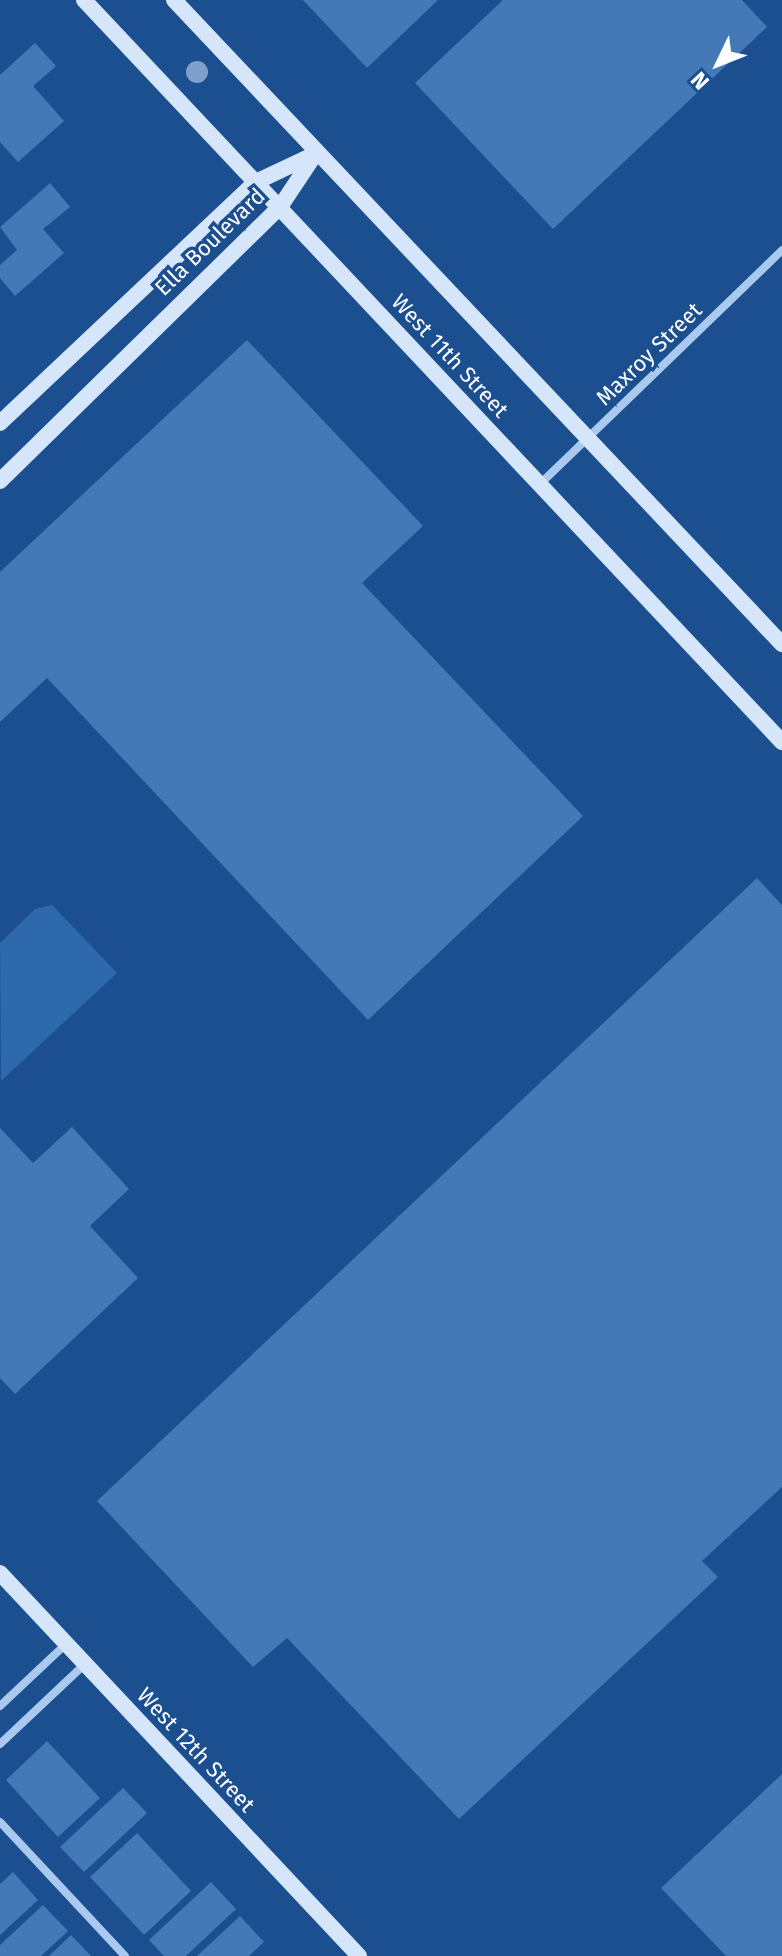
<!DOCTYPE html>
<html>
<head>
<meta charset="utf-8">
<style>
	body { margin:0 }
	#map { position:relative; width:782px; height:1956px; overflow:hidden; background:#1b4f8f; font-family:"Fira Sans",sans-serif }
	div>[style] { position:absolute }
	.green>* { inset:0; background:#2e69ad }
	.building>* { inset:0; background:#4478b7 }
	.street>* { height:8px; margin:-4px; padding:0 4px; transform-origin:4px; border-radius:4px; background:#a9c9ee }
	.secondary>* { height:16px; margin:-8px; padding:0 8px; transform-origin:8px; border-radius:8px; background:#d6e6fa }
	.trees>* { width:22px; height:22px; margin:-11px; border-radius:50%; background:#7ea0ca }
	span { translate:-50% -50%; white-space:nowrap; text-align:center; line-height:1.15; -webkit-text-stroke:7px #1b4f8f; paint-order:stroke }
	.street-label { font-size:22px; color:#fff }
	.north { position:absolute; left:678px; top:24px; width:80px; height:80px; -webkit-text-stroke:6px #1b4f8f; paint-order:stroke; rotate:227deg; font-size:22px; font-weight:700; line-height:32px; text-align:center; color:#fff }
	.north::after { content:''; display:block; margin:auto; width:28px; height:36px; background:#fff; clip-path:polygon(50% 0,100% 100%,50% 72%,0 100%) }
</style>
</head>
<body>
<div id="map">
	<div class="green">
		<i style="clip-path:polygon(52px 905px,117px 973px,1px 1081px,0 943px,35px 909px)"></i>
	</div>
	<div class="building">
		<i style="clip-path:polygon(303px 0,438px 0,367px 68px)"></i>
		<i style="clip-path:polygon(503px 0,742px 0,767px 27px,553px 229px,415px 83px)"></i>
		<i style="clip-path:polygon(35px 43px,56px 66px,33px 86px,64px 121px,18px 162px,0 142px,0 75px)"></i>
		<i style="clip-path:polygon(50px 183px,70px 207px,43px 229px,64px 253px,15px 296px,0 278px,0 265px,17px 250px,0 227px)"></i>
		<i style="clip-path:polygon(247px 340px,423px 526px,362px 583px,583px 816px,368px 1020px,47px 678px,0 722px,0 572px)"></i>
		<i style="clip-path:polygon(757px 878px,782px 905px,782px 1487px,702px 1561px,718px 1577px,459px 1819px,287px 1638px,253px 1667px,97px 1501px)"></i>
		<i style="clip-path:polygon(72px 1127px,129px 1189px,90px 1226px,138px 1278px,15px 1394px,0 1378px,0 1128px,33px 1163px)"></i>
		<i style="clip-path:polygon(47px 1741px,100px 1798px,58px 1837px,6px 1780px)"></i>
		<i style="clip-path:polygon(782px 1774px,782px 1956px,726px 1956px,661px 1888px)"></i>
		<i style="clip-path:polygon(123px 1788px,147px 1813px,84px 1872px,60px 1847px)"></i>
		<i style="clip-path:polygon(137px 1833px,191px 1891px,144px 1935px,90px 1877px)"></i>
		<i style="clip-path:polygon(13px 1872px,38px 1900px,0 1935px,0 1884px)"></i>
		<i style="clip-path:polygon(211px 1882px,236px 1909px,186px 1956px,164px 1956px,149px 1940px)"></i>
		<i style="clip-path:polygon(43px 1905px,68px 1931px,41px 1956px,0 1956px,0 1945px)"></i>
		<i style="clip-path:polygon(240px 1916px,264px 1942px,249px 1956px,197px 1956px)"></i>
		<i style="clip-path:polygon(71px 1935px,91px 1956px,49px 1956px)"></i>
	</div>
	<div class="street">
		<i style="left:540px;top:484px;width:337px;rotate:-44deg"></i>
		<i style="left:0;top:1706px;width:91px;rotate:-43.2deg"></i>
		<i style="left:0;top:1744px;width:117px;rotate:-43.3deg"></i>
		<i style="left:0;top:1822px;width:183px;rotate:47deg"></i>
	</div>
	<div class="secondary">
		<i style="left:84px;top:0;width:1019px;rotate:46.75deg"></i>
		<i style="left:174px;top:0;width:886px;rotate:46.65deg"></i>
		<i style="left:0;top:423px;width:352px;rotate:-43.3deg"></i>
		<i style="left:256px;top:182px;width:65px;rotate:-25.4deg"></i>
		<i style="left:0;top:481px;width:392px;rotate:-44.4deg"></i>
		<i style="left:280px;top:207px;width:65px;rotate:-56.3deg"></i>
		<i style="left:0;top:1573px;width:525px;rotate:46.85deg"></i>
	</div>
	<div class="trees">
		<i style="left:197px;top:72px"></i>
	</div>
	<div class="street-label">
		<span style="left:210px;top:242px;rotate:-44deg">Ella Boulevard</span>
		<span style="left:649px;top:354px;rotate:-44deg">Maxroy Street</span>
		<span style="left:450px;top:356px;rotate:47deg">West 11th Street</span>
		<span style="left:196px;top:1750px;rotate:47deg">West 12th Street</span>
	</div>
	<div class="north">N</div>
</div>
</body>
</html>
